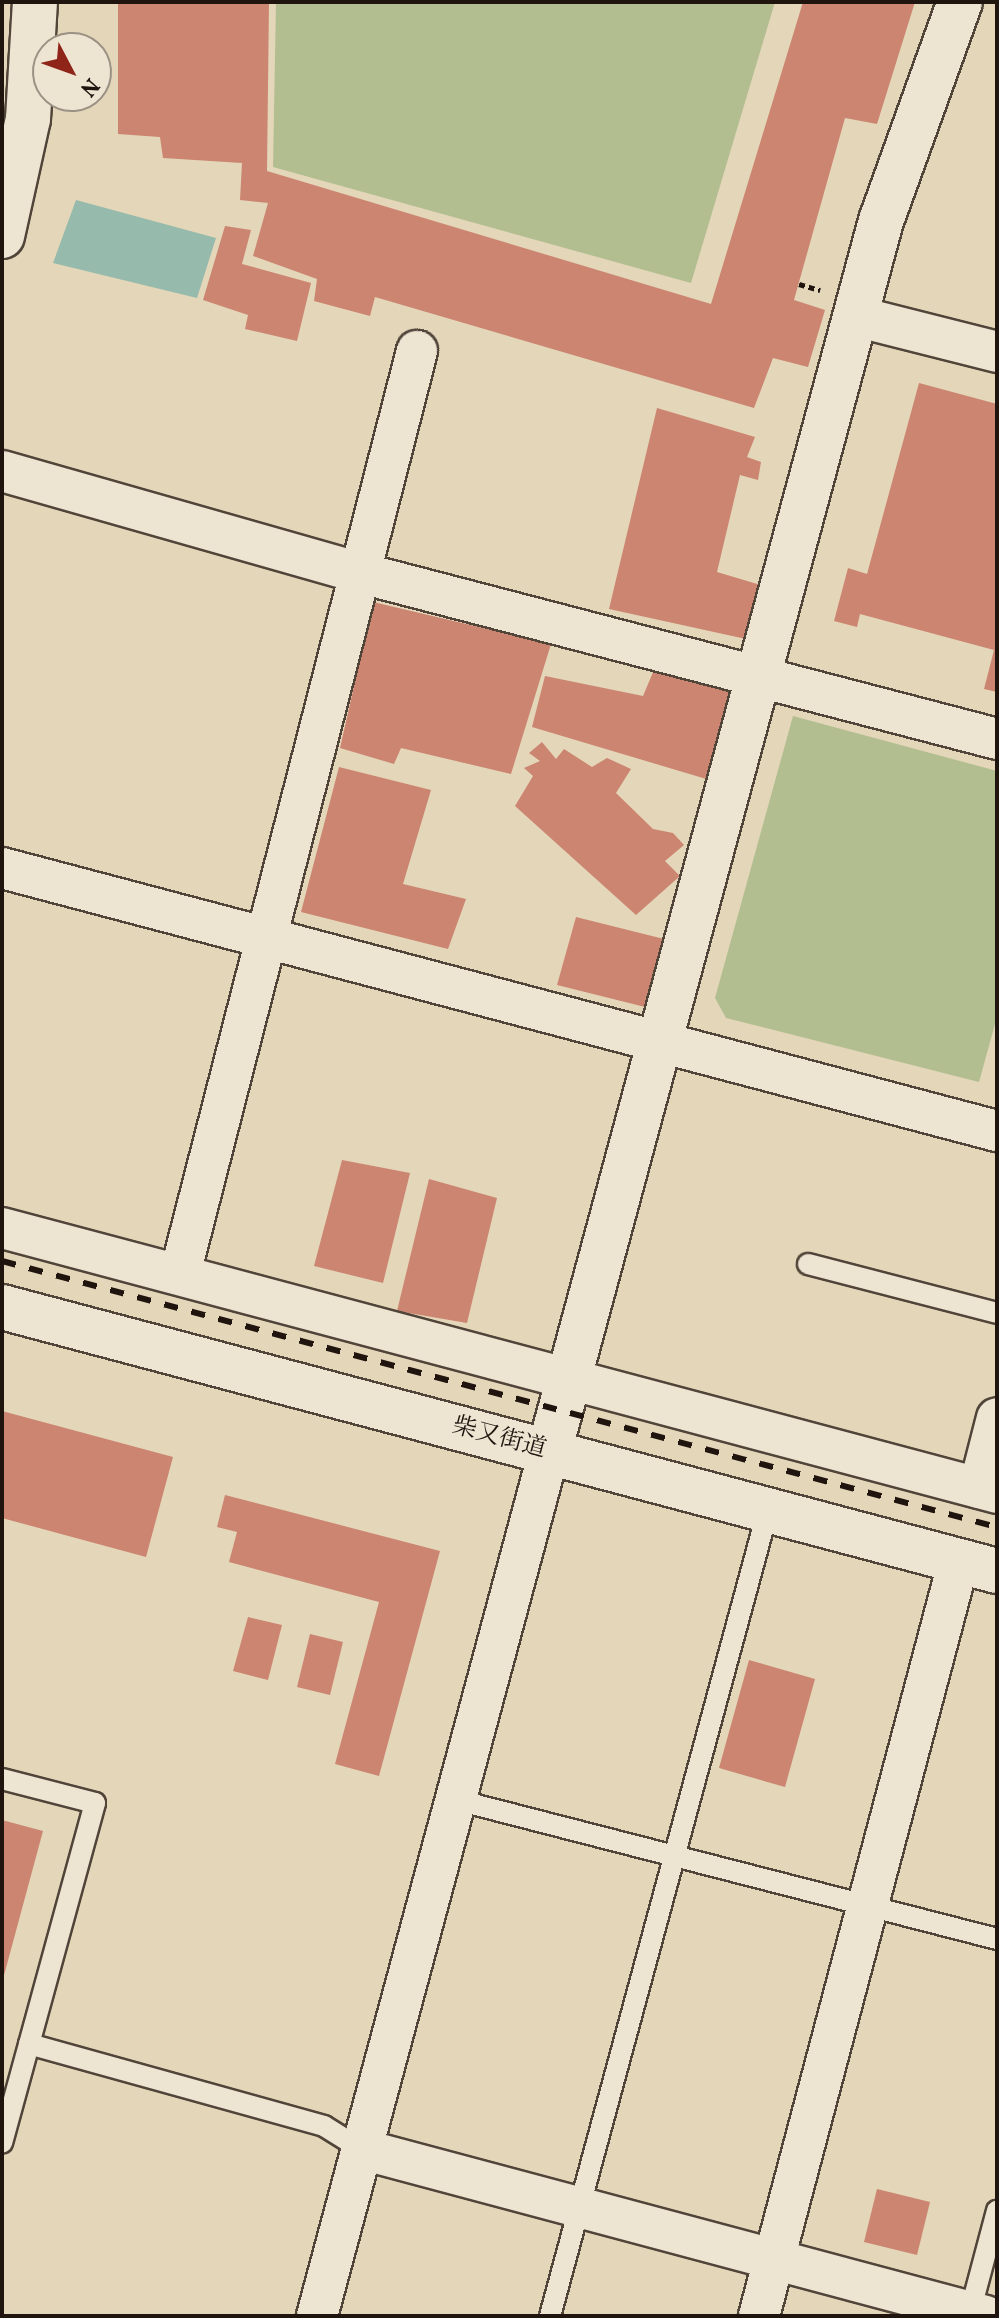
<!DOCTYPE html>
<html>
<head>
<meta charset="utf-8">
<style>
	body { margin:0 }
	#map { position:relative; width:999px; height:2318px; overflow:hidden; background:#e4d6b9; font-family:Vollkorn,"Noto Serif JP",serif }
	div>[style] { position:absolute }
	.green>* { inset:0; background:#b2be90 }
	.water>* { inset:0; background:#96baab }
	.building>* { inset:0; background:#cb8571 }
	.path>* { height:5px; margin-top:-2.5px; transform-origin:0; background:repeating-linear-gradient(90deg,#20140e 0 6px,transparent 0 10px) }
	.roads { filter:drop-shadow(2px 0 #514439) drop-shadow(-2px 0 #514439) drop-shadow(0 2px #514439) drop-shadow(0 -2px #514439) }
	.service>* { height:20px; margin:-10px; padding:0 10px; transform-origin:10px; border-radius:10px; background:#ede4d2 }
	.minor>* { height:40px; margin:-20px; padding:0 20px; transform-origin:20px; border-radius:20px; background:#ede4d2 }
	.tertiary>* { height:44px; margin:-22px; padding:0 22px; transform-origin:22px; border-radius:22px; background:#ede4d2 }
	.secondary>* { height:44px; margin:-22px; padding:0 22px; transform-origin:22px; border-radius:22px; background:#ede4d2 }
	.rail>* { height:6px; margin-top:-3px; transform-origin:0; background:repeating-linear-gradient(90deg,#20140e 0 14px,transparent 0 28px) }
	span { translate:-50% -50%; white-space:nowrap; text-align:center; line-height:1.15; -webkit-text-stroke:8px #ede4d2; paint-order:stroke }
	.street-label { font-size:24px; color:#20140e }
	.frame { position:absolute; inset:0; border:4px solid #20140e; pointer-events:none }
	.north { position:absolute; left:32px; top:32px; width:80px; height:80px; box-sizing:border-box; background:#ede4d2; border:2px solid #9b9184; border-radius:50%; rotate:131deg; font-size:22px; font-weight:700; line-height:32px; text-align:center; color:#20140e }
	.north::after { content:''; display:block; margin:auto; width:28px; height:36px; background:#8f2418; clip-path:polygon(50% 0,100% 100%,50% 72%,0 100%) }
</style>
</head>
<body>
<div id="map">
	<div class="green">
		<i style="clip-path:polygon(276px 2px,775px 2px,691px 283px,273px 167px)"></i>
		<i style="clip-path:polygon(793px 716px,997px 771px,997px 1017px,979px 1082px,726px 1018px,715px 998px)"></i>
	</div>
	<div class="water">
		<i style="clip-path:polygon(76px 200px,216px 238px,197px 298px,53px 263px)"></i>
	</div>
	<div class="building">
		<i style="clip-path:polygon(118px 2px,269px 2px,267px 171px,711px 304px,803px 2px,915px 2px,877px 124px,845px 118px,794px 300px,825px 310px,808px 367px,773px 358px,754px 408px,375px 297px,370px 316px,314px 301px,317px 279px,253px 256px,268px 203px,240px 200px,242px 163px,163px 158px,160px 137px,118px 134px)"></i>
		<i style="clip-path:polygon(225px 226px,251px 230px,242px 264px,311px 283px,297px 341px,245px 329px,248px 315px,203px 300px)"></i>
		<i style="clip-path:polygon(919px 383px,997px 404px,997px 692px,984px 689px,994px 650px,860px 614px,857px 627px,834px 621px,848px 568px,867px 574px)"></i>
		<i style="clip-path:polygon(657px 408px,755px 437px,747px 457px,761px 462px,758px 480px,740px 475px,717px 572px,764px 586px,746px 639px,609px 609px)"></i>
		<i style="clip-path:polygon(373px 602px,551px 644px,511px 774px,401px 748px,394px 764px,340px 748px)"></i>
		<i style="clip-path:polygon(659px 658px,739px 675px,713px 781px,532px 727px,545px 676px,643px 696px)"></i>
		<i style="clip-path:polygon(542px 742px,556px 759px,564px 749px,592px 767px,607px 758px,631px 769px,616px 793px,653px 829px,673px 833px,684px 845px,665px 861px,680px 876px,636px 915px,515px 806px,533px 776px,524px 768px,540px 761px,529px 753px)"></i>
		<i style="clip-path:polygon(339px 767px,431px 790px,403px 884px,466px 899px,448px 949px,301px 912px)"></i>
		<i style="clip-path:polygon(576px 917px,672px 941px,653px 1009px,557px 985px)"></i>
		<i style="clip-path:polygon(342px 1160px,410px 1173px,383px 1283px,314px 1266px)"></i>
		<i style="clip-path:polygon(429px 1179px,497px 1198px,467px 1323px,397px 1311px)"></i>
		<i style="clip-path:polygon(2px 1411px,173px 1457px,146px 1557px,2px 1518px)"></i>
		<i style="clip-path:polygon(225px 1495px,440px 1551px,379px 1776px,335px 1764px,379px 1602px,229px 1562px,237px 1532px,217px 1527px)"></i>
		<i style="clip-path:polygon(248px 1617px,282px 1625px,268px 1680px,233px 1671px)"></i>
		<i style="clip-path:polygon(310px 1634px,343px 1642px,330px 1695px,297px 1687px)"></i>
		<i style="clip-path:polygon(749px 1660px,815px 1679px,785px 1787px,719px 1768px)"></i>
		<i style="clip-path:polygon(2px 1820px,43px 1831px,3px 1979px,2px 1979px)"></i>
		<i style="clip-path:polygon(877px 2189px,930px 2202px,917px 2255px,864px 2242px)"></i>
	</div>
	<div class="path">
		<i style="left:799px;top:284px;width:22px;rotate:16deg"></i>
	</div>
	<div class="roads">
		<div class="service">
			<i style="left:808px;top:1264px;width:195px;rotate:14.5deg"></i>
			<i style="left:2px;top:1779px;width:96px;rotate:14.5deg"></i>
			<i style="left:95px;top:1803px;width:352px;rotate:105.3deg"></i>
			<i style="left:453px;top:1799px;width:562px;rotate:14.43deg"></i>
			<i style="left:29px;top:2044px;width:306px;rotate:15.5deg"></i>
			<i style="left:324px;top:2126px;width:44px;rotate:31.9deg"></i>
			<i style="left:550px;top:2316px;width:835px;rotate:-74.87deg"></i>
			<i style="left:969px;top:2316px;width:109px;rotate:-75.1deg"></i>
		</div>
		<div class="minor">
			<i style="left:855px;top:316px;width:146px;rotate:14.2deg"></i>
			<i style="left:2px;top:471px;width:369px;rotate:15.9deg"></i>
			<i style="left:357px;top:572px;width:661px;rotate:14.62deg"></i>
			<i style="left:2px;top:868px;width:1029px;rotate:14.81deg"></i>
			<i style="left:2px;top:1228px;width:1030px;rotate:14.91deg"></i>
			<i style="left:180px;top:1274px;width:953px;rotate:-75.6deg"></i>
			<i style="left:979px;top:1488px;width:72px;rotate:-75.6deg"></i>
			<i style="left:361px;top:2149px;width:647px;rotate:14.96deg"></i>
			<i style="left:317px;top:2316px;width:895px;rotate:-74.97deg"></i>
			<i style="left:759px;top:2316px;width:782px;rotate:-75.18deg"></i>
		</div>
		<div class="tertiary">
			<i style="left:2px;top:236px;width:120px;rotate:-77.5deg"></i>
			<i style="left:28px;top:119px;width:117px;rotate:-86.6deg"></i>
			<i style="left:549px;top:1452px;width:1275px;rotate:-74.91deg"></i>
			<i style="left:881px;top:221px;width:233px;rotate:-70.2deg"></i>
		</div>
		<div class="secondary">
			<i style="left:2px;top:1307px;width:1029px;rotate:14.86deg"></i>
		</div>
	</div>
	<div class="rail">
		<i style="left:2px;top:1261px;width:1030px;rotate:14.97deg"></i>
	</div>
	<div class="street-label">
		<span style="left:499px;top:1439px;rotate:15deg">柴又街道</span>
	</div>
	<div class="frame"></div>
	<div class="north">N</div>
</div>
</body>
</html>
